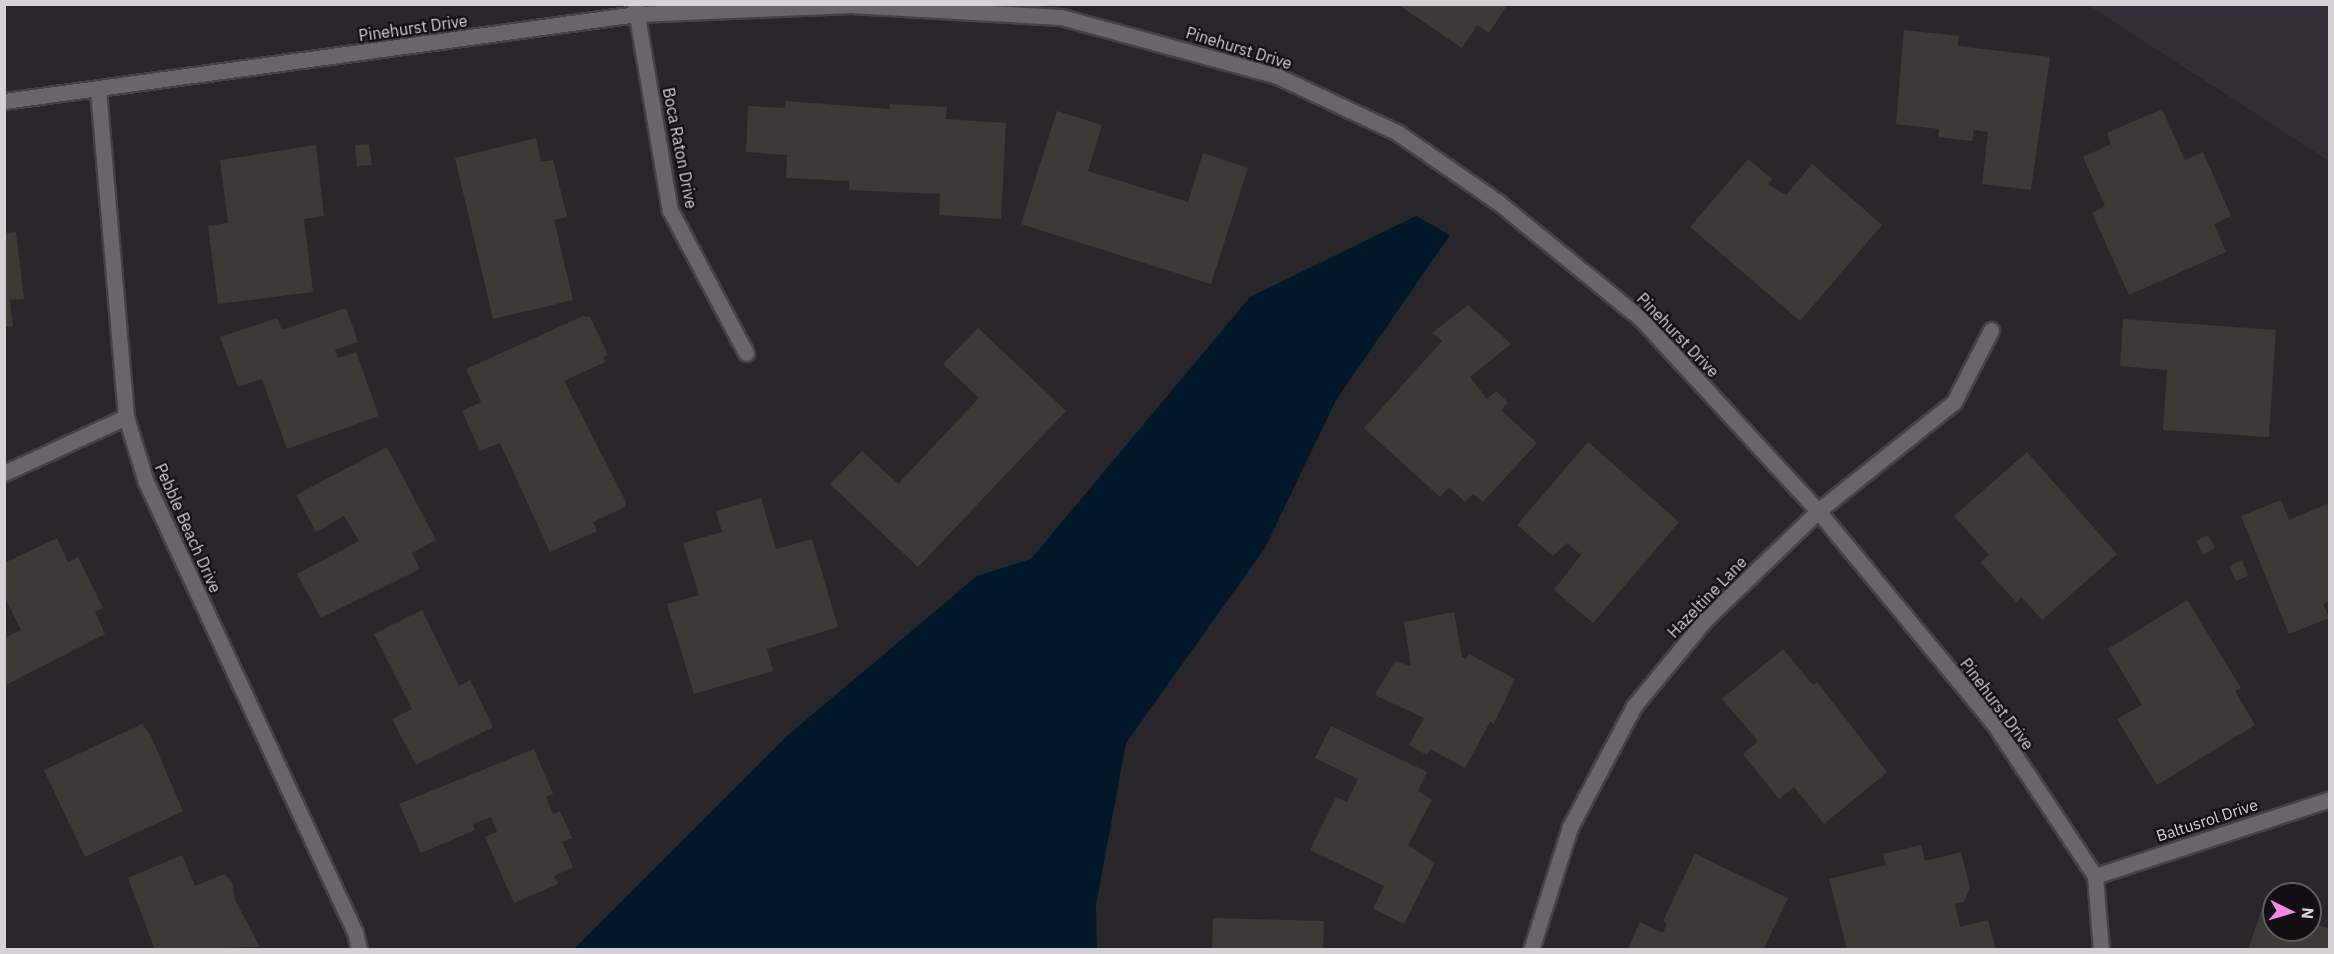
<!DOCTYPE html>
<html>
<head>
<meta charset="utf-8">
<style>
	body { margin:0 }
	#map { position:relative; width:2334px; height:954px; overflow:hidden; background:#29262a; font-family:"IBM Plex Sans",sans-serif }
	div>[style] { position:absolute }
	.built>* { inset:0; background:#332d36 }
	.water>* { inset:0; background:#01172a }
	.building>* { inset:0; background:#3d3936 }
	.roads { filter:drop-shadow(2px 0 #444244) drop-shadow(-2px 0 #444244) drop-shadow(0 2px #444244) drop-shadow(0 -2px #444244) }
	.street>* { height:15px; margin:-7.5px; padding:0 7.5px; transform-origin:7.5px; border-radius:7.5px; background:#69666a }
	span { translate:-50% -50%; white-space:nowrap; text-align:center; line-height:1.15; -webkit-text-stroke:4.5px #110f11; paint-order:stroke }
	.street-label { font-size:16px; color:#d4d2d4 }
	.frame { position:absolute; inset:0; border:6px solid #d4d2d4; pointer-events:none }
	.north { position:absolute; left:2262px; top:882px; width:60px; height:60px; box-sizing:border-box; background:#110f11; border:2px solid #5f5d5f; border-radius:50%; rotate:95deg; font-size:16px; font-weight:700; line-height:24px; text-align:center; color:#d4d2d4 }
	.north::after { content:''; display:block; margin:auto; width:21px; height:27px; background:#f987e9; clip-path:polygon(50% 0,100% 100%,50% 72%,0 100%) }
</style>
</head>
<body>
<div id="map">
	<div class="built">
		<i style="clip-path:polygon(2088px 5px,2329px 5px,2329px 161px)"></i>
	</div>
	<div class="water">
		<i style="clip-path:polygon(1416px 216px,1450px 235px,1336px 400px,1265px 548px,1126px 743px,1096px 905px,1097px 949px,574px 949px,788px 735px,977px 576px,1031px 559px,1250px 297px)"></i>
	</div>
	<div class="building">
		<i style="clip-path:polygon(1397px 4px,1508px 4px,1489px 33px,1477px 25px,1462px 48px)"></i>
		<i style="clip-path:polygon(1904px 30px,1959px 36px,1958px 46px,2050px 57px,2031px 190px,1982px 184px,1988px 132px,1974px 130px,1972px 141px,1938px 137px,1939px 129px,1896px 124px)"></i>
		<i style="clip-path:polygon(786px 101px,890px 109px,890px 104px,947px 107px,946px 119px,1006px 123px,1001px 219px,939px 215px,940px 194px,849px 190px,849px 181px,786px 178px,787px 155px,746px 152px,748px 106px,785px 108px)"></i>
		<i style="clip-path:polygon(2162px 109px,2185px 160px,2203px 152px,2231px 216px,2214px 224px,2226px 252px,2129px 295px,2092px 213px,2105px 206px,2083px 157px,2111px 144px,2107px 133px)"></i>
		<i style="clip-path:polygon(1057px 111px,1102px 125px,1088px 171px,1188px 202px,1203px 153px,1248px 168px,1211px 284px,1021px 224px)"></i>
		<i style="clip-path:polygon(536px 138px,541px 162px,553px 160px,567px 217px,554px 220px,573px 300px,493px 319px,455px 158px)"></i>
		<i style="clip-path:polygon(369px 144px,372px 165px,357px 166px,355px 145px)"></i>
		<i style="clip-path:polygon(316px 145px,324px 216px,304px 219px,313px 292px,218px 304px,208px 226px,228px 223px,220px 160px)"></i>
		<i style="clip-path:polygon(1748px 159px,1772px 179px,1768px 184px,1786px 195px,1812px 164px,1882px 225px,1800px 321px,1690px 227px)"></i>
		<i style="clip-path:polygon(16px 232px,24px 299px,10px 300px,13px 326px,4px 327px,4px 233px)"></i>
		<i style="clip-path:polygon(1468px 305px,1511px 344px,1470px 377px,1487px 399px,1496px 391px,1508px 402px,1501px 410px,1537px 443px,1483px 502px,1473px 494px,1465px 502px,1449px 487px,1440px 497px,1364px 428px,1442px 341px,1432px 333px)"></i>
		<i style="clip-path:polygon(346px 308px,358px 342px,335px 350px,338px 358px,356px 352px,379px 416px,287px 449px,262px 379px,238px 387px,220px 337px,277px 318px,282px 330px)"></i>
		<i style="clip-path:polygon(583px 316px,590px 317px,608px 355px,603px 357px,605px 362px,564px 381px,626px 502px,625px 507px,593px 522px,597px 531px,550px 552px,500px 443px,480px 451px,462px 411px,481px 402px,466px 369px)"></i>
		<i style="clip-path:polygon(2123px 319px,2276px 330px,2269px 437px,2163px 430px,2167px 370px,2120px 366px)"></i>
		<i style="clip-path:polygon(978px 328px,1066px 411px,918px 567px,830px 484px,862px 451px,898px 484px,979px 398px,943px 364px)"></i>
		<i style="clip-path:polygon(1588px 442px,1679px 522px,1593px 623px,1554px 590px,1581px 555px,1567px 543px,1553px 556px,1517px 525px)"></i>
		<i style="clip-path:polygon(387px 447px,436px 540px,412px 553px,420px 569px,321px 618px,297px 574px,359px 541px,344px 516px,316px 532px,296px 495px)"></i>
		<i style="clip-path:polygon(2027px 452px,2117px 554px,2042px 620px,2022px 597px,2016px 602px,1980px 562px,1989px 555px,1954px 516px)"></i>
		<i style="clip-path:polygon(761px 498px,776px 549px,812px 539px,838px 627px,767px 649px,773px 671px,694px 694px,667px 604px,699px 595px,683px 543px,722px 532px,716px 511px)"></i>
		<i style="clip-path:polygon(2281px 500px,2289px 520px,2327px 504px,2330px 511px,2330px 601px,2323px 604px,2329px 618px,2289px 634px,2241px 516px)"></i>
		<i style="clip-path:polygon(2208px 535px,2215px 548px,2203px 555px,2196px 541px)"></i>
		<i style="clip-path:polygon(57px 538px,68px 562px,78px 557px,103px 608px,95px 612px,105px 634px,4px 686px,4px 638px,21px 630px,4px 595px,4px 563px)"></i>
		<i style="clip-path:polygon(2242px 560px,2248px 576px,2236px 581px,2229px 566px)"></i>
		<i style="clip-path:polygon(2187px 600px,2241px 688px,2235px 691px,2255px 725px,2157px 785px,2117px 719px,2142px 705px,2108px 649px)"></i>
		<i style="clip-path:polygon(422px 610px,459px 686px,470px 680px,493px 727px,416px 765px,392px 719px,412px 709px,374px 634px)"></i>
		<i style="clip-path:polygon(1454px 612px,1462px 657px,1466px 659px,1469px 654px,1515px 679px,1494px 724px,1490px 722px,1465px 768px,1430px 749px,1427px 755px,1409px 745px,1424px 718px,1375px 695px,1395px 661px,1411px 666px,1404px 622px)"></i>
		<i style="clip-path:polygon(1783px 649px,1813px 685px,1817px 682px,1887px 772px,1824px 824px,1794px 787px,1779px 799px,1743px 754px,1758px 741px,1722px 699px)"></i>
		<i style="clip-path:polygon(142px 724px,150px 734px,183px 811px,85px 857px,44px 770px)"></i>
		<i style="clip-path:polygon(1331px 726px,1427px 772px,1418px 791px,1432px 800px,1408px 845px,1435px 863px,1404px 924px,1373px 909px,1384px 886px,1310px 850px,1336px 797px,1347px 802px,1358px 779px,1315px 758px)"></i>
		<i style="clip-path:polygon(534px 749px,553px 794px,546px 797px,553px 814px,560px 811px,572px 838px,562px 842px,573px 867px,554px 876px,558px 884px,514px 903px,485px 837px,497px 832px,491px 817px,473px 824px,475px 830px,421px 853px,399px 804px)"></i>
		<i style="clip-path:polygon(1921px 845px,1925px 861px,1961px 852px,1970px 888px,1964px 902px,1955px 904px,1960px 927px,1988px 920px,1996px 950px,1847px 950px,1829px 879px,1886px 865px,1883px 854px)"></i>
		<i style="clip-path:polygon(1695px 854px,1788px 898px,1763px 950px,1627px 950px,1640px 922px,1663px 933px,1667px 923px,1663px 921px)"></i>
		<i style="clip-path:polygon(182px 855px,195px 886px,224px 874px,232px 882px,235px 900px,260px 947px,155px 950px,128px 878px)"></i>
		<i style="clip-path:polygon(2263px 906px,2274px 910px,2274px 930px,2310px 930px,2310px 922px,2330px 929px,2330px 950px,2248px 950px)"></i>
		<i style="clip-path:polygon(1213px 918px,1324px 921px,1323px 950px,1212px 950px)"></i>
	</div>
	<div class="roads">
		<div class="street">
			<i style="left:635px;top:4px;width:209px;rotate:80.4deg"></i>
			<i style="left:670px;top:210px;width:162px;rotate:62deg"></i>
			<i style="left:98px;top:90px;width:328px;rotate:85.1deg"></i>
			<i style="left:126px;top:417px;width:68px;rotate:72.9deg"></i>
			<i style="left:146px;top:482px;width:496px;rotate:65.1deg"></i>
			<i style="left:355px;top:932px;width:18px;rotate:77deg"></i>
			<i style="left:4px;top:101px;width:639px;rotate:-7.83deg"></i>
			<i style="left:637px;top:14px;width:214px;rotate:-2.4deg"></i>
			<i style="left:851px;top:5px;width:210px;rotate:3.3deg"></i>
			<i style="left:1061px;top:17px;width:222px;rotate:15.2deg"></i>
			<i style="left:1275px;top:75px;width:136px;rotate:25.2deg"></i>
			<i style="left:1398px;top:133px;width:123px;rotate:34.7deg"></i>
			<i style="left:1499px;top:203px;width:183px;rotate:39.2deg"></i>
			<i style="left:1641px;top:319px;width:261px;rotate:47.3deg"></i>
			<i style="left:1818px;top:511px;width:273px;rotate:50.4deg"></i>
			<i style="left:1992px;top:721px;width:186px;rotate:56.4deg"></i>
			<i style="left:2095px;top:876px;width:74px;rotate:85.4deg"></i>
			<i style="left:4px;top:473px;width:134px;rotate:-24.7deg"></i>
			<i style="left:2095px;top:876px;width:247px;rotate:-18.1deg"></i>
			<i style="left:1531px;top:950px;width:129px;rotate:-72.4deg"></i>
			<i style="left:1570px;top:827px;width:137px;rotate:-62.1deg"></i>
			<i style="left:1634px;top:706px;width:110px;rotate:-50.5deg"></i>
			<i style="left:1704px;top:621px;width:158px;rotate:-44deg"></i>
			<i style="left:1818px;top:511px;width:174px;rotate:-38.7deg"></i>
			<i style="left:1954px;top:402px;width:81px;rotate:-62.8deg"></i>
		</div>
	</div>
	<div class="street-label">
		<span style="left:413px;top:28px;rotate:-8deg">Pinehurst Drive</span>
		<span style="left:1239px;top:48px;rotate:17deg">Pinehurst Drive</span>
		<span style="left:680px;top:148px;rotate:79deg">Boca Raton Drive</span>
		<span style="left:1678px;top:335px;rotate:46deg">Pinehurst Drive</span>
		<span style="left:188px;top:528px;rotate:66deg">Pebble Beach Drive</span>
		<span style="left:1707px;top:597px;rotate:-46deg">Hazeltine Lane</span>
		<span style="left:1997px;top:704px;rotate:53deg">Pinehurst Drive</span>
		<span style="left:2207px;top:820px;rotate:-18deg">Baltusrol Drive</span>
	</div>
	<div class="frame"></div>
	<div class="north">N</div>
</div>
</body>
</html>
